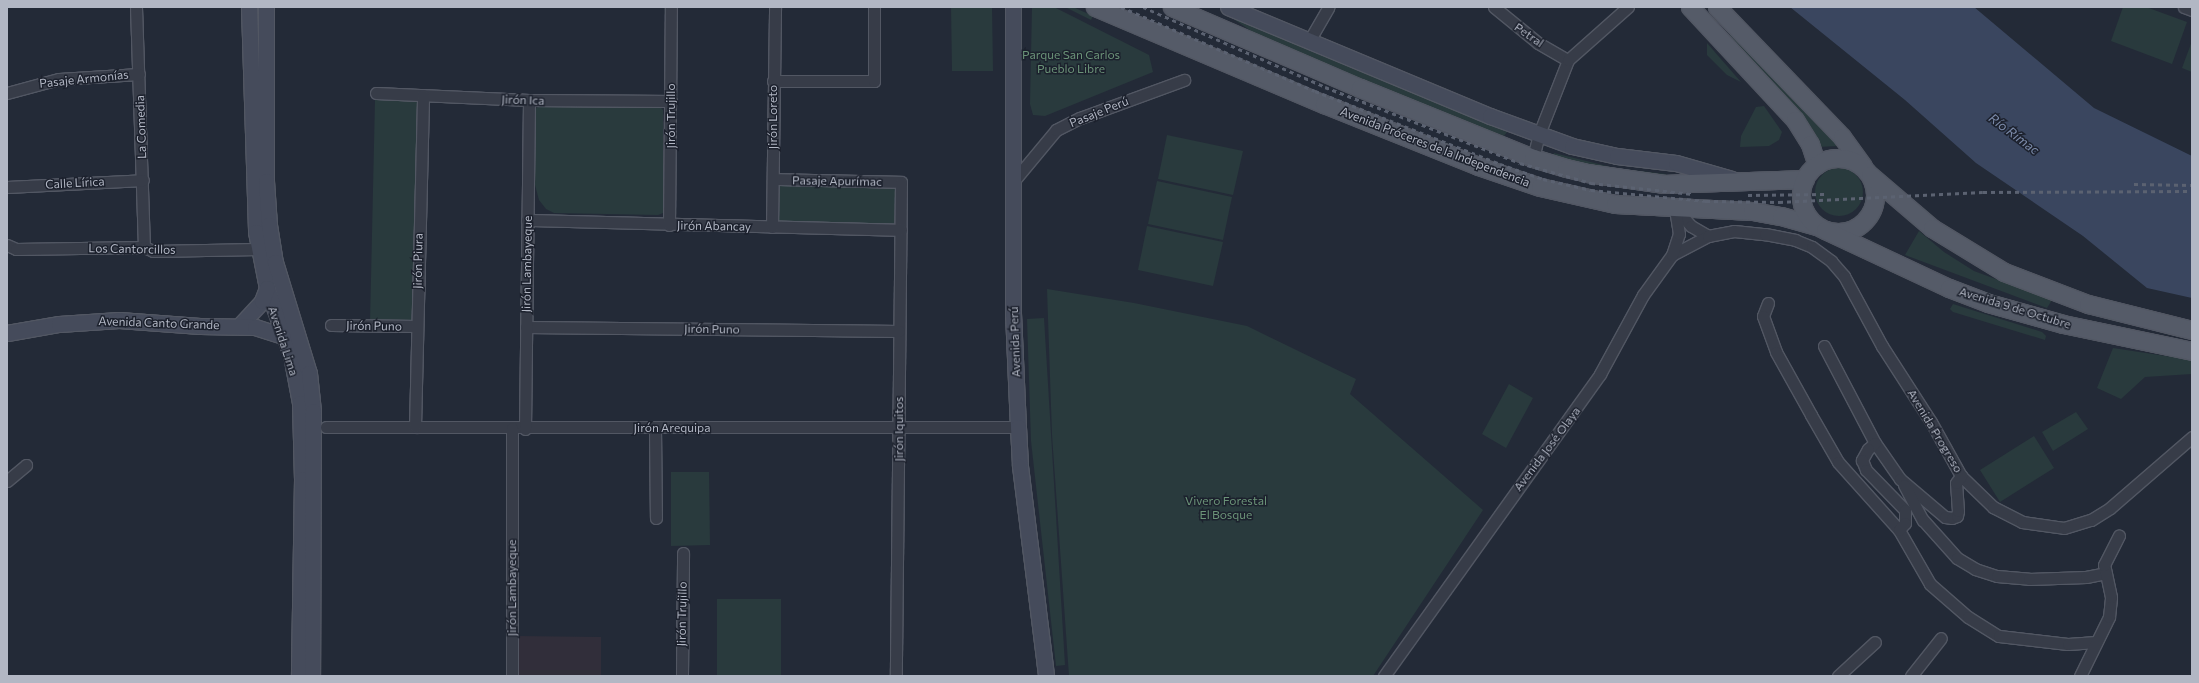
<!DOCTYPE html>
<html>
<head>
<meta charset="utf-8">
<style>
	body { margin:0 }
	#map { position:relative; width:2199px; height:683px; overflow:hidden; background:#232a37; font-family:Commissioner,sans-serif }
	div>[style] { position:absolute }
	.medical>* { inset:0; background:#312e3a }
	.green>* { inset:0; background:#293a3d }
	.round { border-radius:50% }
	.water>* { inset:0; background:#3a465f }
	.roads { filter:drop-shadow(1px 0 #525763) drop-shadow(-1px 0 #525763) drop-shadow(0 1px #525763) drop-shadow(0 -1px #525763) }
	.street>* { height:11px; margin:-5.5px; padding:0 5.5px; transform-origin:5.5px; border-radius:5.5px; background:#373c48 }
	.secondary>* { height:15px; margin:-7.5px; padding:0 7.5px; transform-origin:7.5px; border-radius:7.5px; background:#454b5b }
	.primary>* { height:17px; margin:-8.5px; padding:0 8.5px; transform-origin:8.5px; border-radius:8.5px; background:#555b68 }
	.primary>.ring { margin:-8.5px; padding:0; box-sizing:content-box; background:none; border:17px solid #555b68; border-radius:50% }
	.rail>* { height:3px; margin-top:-1.5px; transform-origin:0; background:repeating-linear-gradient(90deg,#5b6271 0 4px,transparent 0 8px) }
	span { translate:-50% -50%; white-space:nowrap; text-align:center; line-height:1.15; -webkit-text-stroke:3px #1c212d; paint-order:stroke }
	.street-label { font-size:12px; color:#b2b7c4 }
	.park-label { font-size:12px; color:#6b9378 }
	.water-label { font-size:13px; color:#7c8baa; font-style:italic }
	.frame { position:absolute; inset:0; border:8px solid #b2b7c4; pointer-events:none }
</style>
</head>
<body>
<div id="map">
	<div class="medical">
		<i style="clip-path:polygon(516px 636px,601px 637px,601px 676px,516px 676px)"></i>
	</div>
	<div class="green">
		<i style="clip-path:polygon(951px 7px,992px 7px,993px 71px,952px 71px)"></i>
		<i style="clip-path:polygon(1032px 7px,1054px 7px,1149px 55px,1153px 72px,1045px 116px,1033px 115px,1030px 104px)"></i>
		<i style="clip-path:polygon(1065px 7px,1073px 7px,1093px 16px,1091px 20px)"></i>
		<i style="clip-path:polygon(2123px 7px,2146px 7px,2187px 22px,2172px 64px,2111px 41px)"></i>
		<i style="clip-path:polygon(1232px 18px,1313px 52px,1507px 132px,1504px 136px,1437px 112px,1257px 35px)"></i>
		<i style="clip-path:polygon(1732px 33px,1839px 146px,1817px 147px,1728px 38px)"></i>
		<i style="clip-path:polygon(2192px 41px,2192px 72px,2182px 68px)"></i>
		<i style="clip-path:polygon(1707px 43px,1741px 82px,1727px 75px,1707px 55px)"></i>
		<i style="clip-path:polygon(375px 100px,419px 100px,414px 324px,370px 323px)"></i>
		<i style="clip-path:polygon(541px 105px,660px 107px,663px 110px,663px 213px,658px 215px,554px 213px,546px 209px,539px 200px,535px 185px,535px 109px)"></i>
		<i style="clip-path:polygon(1764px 106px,1782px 132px,1779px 140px,1769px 146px,1740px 147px,1741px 136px,1756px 107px)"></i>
		<i style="clip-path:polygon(1167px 135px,1243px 151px,1233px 195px,1158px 179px)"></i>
		<i style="clip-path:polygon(1554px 153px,1615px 168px,1666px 174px,1666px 178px,1615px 173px,1553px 157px)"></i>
		<i class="round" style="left:1815px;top:168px;width:48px;height:48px"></i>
		<i style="clip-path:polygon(774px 180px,899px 184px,898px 227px,773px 226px)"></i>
		<i style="clip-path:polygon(1157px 181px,1232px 197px,1223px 240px,1148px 224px)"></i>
		<i style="clip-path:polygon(1147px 226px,1223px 242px,1213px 286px,1138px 270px)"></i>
		<i style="clip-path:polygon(1919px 231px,1944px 252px,1974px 271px,2052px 300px,2047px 308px,1905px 255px)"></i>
		<i style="clip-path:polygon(1047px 289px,1134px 303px,1247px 326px,1356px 379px,1350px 394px,1483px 510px,1373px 676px,1069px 676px,1052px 435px)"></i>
		<i style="clip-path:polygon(1953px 304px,2042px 332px,2046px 336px,2045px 340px,1953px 312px,1950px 309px)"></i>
		<i style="clip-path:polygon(1044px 318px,1065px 665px,1056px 666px,1031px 441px,1027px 319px)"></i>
		<i style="clip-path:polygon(2113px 348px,2192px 360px,2192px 374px,2145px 377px,2121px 399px,2097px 388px)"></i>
		<i style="clip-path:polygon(1509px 384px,1533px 398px,1506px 448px,1482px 434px)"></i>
		<i style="clip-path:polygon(2076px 412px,2088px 429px,2053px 451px,2042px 432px)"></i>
		<i style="clip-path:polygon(2034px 436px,2054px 468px,2000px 502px,1980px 470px)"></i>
		<i style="clip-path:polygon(671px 472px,709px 472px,710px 545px,671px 546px)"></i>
		<i style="clip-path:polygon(717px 599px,781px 599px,781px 676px,717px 676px)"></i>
	</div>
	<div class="water">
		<i style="clip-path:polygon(1790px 7px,1974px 7px,2094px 108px,2192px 156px,2192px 298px,2147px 288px,2083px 236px,1976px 163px,1905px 100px)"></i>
	</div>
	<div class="roads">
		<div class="street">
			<i style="left:136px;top:7px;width:240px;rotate:88.1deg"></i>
			<i style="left:1494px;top:7px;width:57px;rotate:39.3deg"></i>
			<i style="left:1538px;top:43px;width:34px;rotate:30deg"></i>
			<i style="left:2184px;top:7px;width:9px;rotate:21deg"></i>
			<i style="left:1309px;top:41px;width:39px;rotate:-60deg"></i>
			<i style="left:773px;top:81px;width:101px"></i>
			<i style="left:874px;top:81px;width:74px;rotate:-90deg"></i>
			<i style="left:7px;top:93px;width:54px;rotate:-15.1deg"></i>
			<i style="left:59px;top:79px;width:80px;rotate:-3.6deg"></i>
			<i style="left:376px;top:93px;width:153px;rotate:2.6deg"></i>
			<i style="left:529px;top:100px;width:142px;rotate:0.4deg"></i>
			<i style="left:1533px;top:158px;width:25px;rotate:-76deg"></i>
			<i style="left:1539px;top:134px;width:79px;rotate:-68.6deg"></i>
			<i style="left:1568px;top:60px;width:80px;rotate:-41.5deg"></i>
			<i style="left:773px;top:179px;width:128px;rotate:1.3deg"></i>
			<i style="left:901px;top:182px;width:494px;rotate:90.6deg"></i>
			<i style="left:1012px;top:183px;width:69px;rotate:-50.3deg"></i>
			<i style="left:1056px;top:130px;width:27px;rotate:-27deg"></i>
			<i style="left:1080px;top:118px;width:111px;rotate:-20.1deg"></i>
			<i style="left:7px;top:187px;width:136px;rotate:-2.9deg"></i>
			<i style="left:1677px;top:210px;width:21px;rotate:49deg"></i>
			<i style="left:1691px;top:226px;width:20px;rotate:30deg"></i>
			<i style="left:527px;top:220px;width:374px;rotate:1.5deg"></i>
			<i style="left:669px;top:225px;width:218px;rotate:-89.5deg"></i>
			<i style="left:772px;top:227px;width:220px;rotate:-89.2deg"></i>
			<i style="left:7px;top:245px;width:10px;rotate:24deg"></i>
			<i style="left:16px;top:249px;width:128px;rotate:-0.9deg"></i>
			<i style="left:144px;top:247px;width:10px;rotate:24deg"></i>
			<i style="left:153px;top:251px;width:105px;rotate:-1.1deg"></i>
			<i style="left:1672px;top:255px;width:41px;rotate:-27.8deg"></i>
			<i style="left:1708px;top:236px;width:26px;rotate:-11deg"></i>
			<i style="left:1734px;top:231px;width:31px;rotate:6deg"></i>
			<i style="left:1765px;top:234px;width:31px;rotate:11deg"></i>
			<i style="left:1795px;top:240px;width:18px;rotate:22deg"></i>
			<i style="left:1812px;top:247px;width:24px;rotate:36deg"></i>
			<i style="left:1831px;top:261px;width:20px;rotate:49deg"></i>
			<i style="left:1844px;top:276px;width:80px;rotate:61.5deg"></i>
			<i style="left:1882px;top:346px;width:90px;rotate:57.2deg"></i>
			<i style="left:1931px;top:422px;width:62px;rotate:60.9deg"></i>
			<i style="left:1961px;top:476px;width:45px;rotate:44.1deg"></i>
			<i style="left:1993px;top:507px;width:33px;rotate:27deg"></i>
			<i style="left:2022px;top:522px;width:42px;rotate:8.1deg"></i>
			<i style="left:2064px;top:528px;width:28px;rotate:-17deg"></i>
			<i style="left:2091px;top:520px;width:22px;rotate:-32deg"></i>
			<i style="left:2110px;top:508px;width:108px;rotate:-40.9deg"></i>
			<i style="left:1768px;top:303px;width:14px;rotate:111deg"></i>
			<i style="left:1763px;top:316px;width:38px;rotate:70deg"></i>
			<i style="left:1776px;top:352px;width:72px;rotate:60.9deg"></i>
			<i style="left:1811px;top:415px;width:54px;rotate:60.1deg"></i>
			<i style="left:1838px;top:462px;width:91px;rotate:48.1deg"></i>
			<i style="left:1899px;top:530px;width:62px;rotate:60.1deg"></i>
			<i style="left:1930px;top:584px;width:50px;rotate:41deg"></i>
			<i style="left:1968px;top:617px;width:36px;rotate:32deg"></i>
			<i style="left:1999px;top:636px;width:69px;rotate:6.6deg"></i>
			<i style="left:2068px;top:644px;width:28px;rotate:-4deg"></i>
			<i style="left:331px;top:325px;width:86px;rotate:0.7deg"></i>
			<i style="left:526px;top:327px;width:373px;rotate:0.6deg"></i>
			<i style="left:1824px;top:346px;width:110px;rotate:62.3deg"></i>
			<i style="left:1875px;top:443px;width:44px;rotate:55.2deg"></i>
			<i style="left:1900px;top:479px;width:59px;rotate:40.2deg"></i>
			<i style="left:1945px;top:517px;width:7px;rotate:8deg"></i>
			<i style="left:1952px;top:518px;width:5px;rotate:-22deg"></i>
			<i style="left:1957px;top:516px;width:5px;rotate:-79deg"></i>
			<i style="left:1958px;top:511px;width:28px;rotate:-94deg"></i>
			<i style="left:1956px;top:483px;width:9px;rotate:-54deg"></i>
			<i style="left:326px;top:427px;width:692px"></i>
			<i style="left:415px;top:427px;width:332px;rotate:-88.6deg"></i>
			<i style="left:512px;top:428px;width:248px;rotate:90deg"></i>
			<i style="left:655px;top:428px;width:90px;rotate:89.4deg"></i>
			<i style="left:525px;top:429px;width:329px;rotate:-89.3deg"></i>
			<i style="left:1875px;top:443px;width:9px;rotate:139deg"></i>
			<i style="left:1868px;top:449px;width:13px;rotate:119deg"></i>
			<i style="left:1862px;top:460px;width:11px;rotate:68deg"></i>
			<i style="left:1866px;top:470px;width:56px;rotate:45.7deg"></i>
			<i style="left:1905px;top:510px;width:13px;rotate:90deg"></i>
			<i style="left:1905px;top:523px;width:9px;rotate:131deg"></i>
			<i style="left:7px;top:481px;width:25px;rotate:-40deg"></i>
			<i style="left:1904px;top:485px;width:40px;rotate:62deg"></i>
			<i style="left:1923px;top:520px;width:51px;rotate:48.2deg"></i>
			<i style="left:1957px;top:558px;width:21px;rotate:31deg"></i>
			<i style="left:1975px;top:569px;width:23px;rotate:18deg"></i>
			<i style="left:1997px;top:576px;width:32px;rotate:5deg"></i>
			<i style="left:2029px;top:579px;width:57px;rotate:-2deg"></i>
			<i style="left:2086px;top:577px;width:20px;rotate:-11deg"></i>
			<i style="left:682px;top:676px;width:123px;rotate:-89.5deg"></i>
			<i style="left:1384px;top:676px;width:371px;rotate:-54.4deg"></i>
			<i style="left:1600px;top:374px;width:90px;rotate:-61.4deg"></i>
			<i style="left:1643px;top:295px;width:49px;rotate:-54.1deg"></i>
			<i style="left:1672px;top:255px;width:22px;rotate:-72deg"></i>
			<i style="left:1679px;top:234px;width:26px;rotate:-99deg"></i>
			<i style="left:1838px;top:676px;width:50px;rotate:-42.6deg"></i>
			<i style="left:1911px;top:676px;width:48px;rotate:-51.7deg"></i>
			<i style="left:2080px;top:676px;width:66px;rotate:-63.8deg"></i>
			<i style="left:2109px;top:617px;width:20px;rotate:-84deg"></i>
			<i style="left:2111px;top:597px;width:33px;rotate:-102deg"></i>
			<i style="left:2104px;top:565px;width:33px;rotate:-63deg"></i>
		</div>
		<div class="secondary">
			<i style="left:249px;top:7px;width:225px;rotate:88.2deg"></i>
			<i style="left:256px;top:232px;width:57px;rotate:78.9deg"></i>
			<i style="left:267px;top:288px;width:71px;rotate:70.3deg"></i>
			<i style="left:291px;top:355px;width:49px;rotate:79.4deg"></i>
			<i style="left:300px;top:403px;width:76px;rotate:88.5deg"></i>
			<i style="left:302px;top:479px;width:197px;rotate:90.9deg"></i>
			<i style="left:266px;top:7px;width:174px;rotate:90deg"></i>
			<i style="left:266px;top:181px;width:44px;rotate:86.1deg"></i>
			<i style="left:269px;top:225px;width:37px;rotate:81deg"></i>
			<i style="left:275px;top:262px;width:116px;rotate:73deg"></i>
			<i style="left:309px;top:373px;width:38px;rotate:84deg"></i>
			<i style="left:313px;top:411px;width:265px;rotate:90.2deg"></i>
			<i style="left:1013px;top:7px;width:306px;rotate:90deg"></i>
			<i style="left:1013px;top:313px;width:114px;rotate:87.5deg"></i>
			<i style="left:1018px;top:427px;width:39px;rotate:87deg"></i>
			<i style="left:1020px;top:466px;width:212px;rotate:82.9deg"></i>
			<i style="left:1228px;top:7px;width:284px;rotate:22.6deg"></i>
			<i style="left:1490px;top:116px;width:87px;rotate:20.1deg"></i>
			<i style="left:1572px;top:146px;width:46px;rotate:12.5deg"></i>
			<i style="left:1617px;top:156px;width:59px;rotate:6.8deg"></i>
			<i style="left:1676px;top:163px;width:58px;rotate:15.9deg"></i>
			<i style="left:240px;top:325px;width:33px;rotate:-47deg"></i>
			<i style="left:262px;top:301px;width:14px;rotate:-69deg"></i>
			<i style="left:7px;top:333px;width:53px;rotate:-9.8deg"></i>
			<i style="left:59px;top:324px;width:60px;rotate:-3.8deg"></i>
			<i style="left:119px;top:320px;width:81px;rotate:4.2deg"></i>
			<i style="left:200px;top:326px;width:55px;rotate:1deg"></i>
			<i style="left:255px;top:327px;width:29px;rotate:18deg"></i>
		</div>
		<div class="primary">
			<i style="left:1095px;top:7px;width:249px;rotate:23deg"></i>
			<i style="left:1324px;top:104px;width:166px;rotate:21.9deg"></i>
			<i style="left:1478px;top:166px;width:65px;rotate:18.7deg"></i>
			<i style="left:1540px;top:187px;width:77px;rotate:12.8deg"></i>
			<i style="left:1615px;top:204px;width:137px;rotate:2.9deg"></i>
			<i style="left:1752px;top:211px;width:29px;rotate:10deg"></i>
			<i style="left:1781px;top:216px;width:37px;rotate:16deg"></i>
			<i style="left:1172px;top:7px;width:205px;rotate:23.3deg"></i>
			<i style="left:1360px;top:88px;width:187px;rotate:22deg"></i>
			<i style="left:1533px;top:158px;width:34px;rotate:17deg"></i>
			<i style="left:1566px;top:168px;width:22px;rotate:13deg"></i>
			<i style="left:1587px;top:173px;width:78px;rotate:8.1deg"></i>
			<i style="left:1664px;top:184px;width:141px;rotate:-2deg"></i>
			<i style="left:1690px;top:7px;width:154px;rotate:47.1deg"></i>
			<i style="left:1795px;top:120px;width:28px;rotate:58deg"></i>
			<i style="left:1810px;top:144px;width:22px;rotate:72deg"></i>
			<i style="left:1717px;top:7px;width:180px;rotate:46.1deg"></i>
			<i style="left:1842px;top:137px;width:36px;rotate:54deg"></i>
			<i class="ring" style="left:1801px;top:158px;width:57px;height:57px"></i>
			<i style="left:1870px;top:175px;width:82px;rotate:40.5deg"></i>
			<i style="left:1932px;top:228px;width:84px;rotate:31.4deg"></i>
			<i style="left:2004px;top:272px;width:90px;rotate:20.9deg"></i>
			<i style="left:2088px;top:304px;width:107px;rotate:14deg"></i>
			<i style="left:1825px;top:230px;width:137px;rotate:25.1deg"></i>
			<i style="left:1949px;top:288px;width:42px;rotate:21deg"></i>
			<i style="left:1988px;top:303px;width:78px;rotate:15.6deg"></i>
			<i style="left:2063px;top:324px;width:132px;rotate:11.8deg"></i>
		</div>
	</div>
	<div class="rail">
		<i style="left:1121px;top:7px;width:211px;rotate:23.4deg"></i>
		<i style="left:1315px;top:91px;width:199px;rotate:21.5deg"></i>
		<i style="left:1500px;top:164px;width:46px;rotate:19.2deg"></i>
		<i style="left:1543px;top:179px;width:49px;rotate:12.9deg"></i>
		<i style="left:1591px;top:190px;width:116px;rotate:5.5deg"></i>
		<i style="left:1706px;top:201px;width:73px;rotate:0.8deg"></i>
		<i style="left:1779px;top:202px;width:204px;rotate:-2.8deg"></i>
		<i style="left:1983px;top:192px;width:209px;rotate:-0.3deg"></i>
		<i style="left:1143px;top:7px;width:199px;rotate:23.7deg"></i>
		<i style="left:1325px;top:87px;width:209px;rotate:21.3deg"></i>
		<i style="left:1520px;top:163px;width:74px;rotate:15.7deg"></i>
		<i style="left:1591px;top:183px;width:102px;rotate:6.2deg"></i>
		<i style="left:2134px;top:184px;width:58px;rotate:1deg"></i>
		<i style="left:1748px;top:195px;width:76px;rotate:-0.8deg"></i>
	</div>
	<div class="street-label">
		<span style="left:1529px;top:35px;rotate:35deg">Petral</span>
		<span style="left:84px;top:79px;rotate:-6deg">Pasaje Armonías</span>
		<span style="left:523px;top:100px;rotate:2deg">Jirón Ica</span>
		<span style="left:1099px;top:112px;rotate:-22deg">Pasaje Perú</span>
		<span style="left:671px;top:116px;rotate:-90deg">Jirón Trujillo</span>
		<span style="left:773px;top:117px;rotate:-90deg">Jirón Loreto</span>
		<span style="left:141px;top:127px;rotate:-92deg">La Comedia</span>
		<span style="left:1435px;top:147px;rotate:21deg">Avenida Próceres de la Independencia</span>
		<span style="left:837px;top:181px;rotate:1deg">Pasaje Apurímac</span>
		<span style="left:75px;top:183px;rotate:-3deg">Calle Lírica</span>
		<span style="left:714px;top:226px;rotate:1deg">Jirón Abancay</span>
		<span style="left:132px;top:249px;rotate:1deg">Los Cantorcillos</span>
		<span style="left:418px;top:261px;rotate:-89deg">Jirón Piura</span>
		<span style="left:527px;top:264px;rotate:-89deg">Jirón Lambayeque</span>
		<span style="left:2015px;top:308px;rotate:17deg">Avenida 9 de Octubre</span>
		<span style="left:159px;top:323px;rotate:2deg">Avenida Canto Grande</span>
		<span style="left:374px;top:326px;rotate:1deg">Jirón Puno</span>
		<span style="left:712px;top:329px;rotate:1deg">Jirón Puno</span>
		<span style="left:283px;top:341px;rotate:72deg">Avenida Lima</span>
		<span style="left:1015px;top:342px;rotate:-92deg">Avenida Perú</span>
		<span style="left:672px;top:428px">Jirón Arequipa</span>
		<span style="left:899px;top:429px;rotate:-90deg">Jirón Iquitos</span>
		<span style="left:1935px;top:431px;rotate:59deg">Avenida Progreso</span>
		<span style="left:1547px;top:449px;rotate:-53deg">Avenida José Olaya</span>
		<span style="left:512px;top:588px;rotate:-90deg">Jirón Lambayeque</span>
		<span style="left:682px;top:614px;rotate:-89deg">Jirón Trujillo</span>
	</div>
	<div class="park-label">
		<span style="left:1071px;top:62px">Parque San Carlos<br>Pueblo Libre</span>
		<span style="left:1226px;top:508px">Vivero Forestal<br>El Bosque</span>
	</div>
	<div class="water-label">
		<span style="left:2014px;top:134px;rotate:37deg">Río Rímac</span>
	</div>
	<div class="frame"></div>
</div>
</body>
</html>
